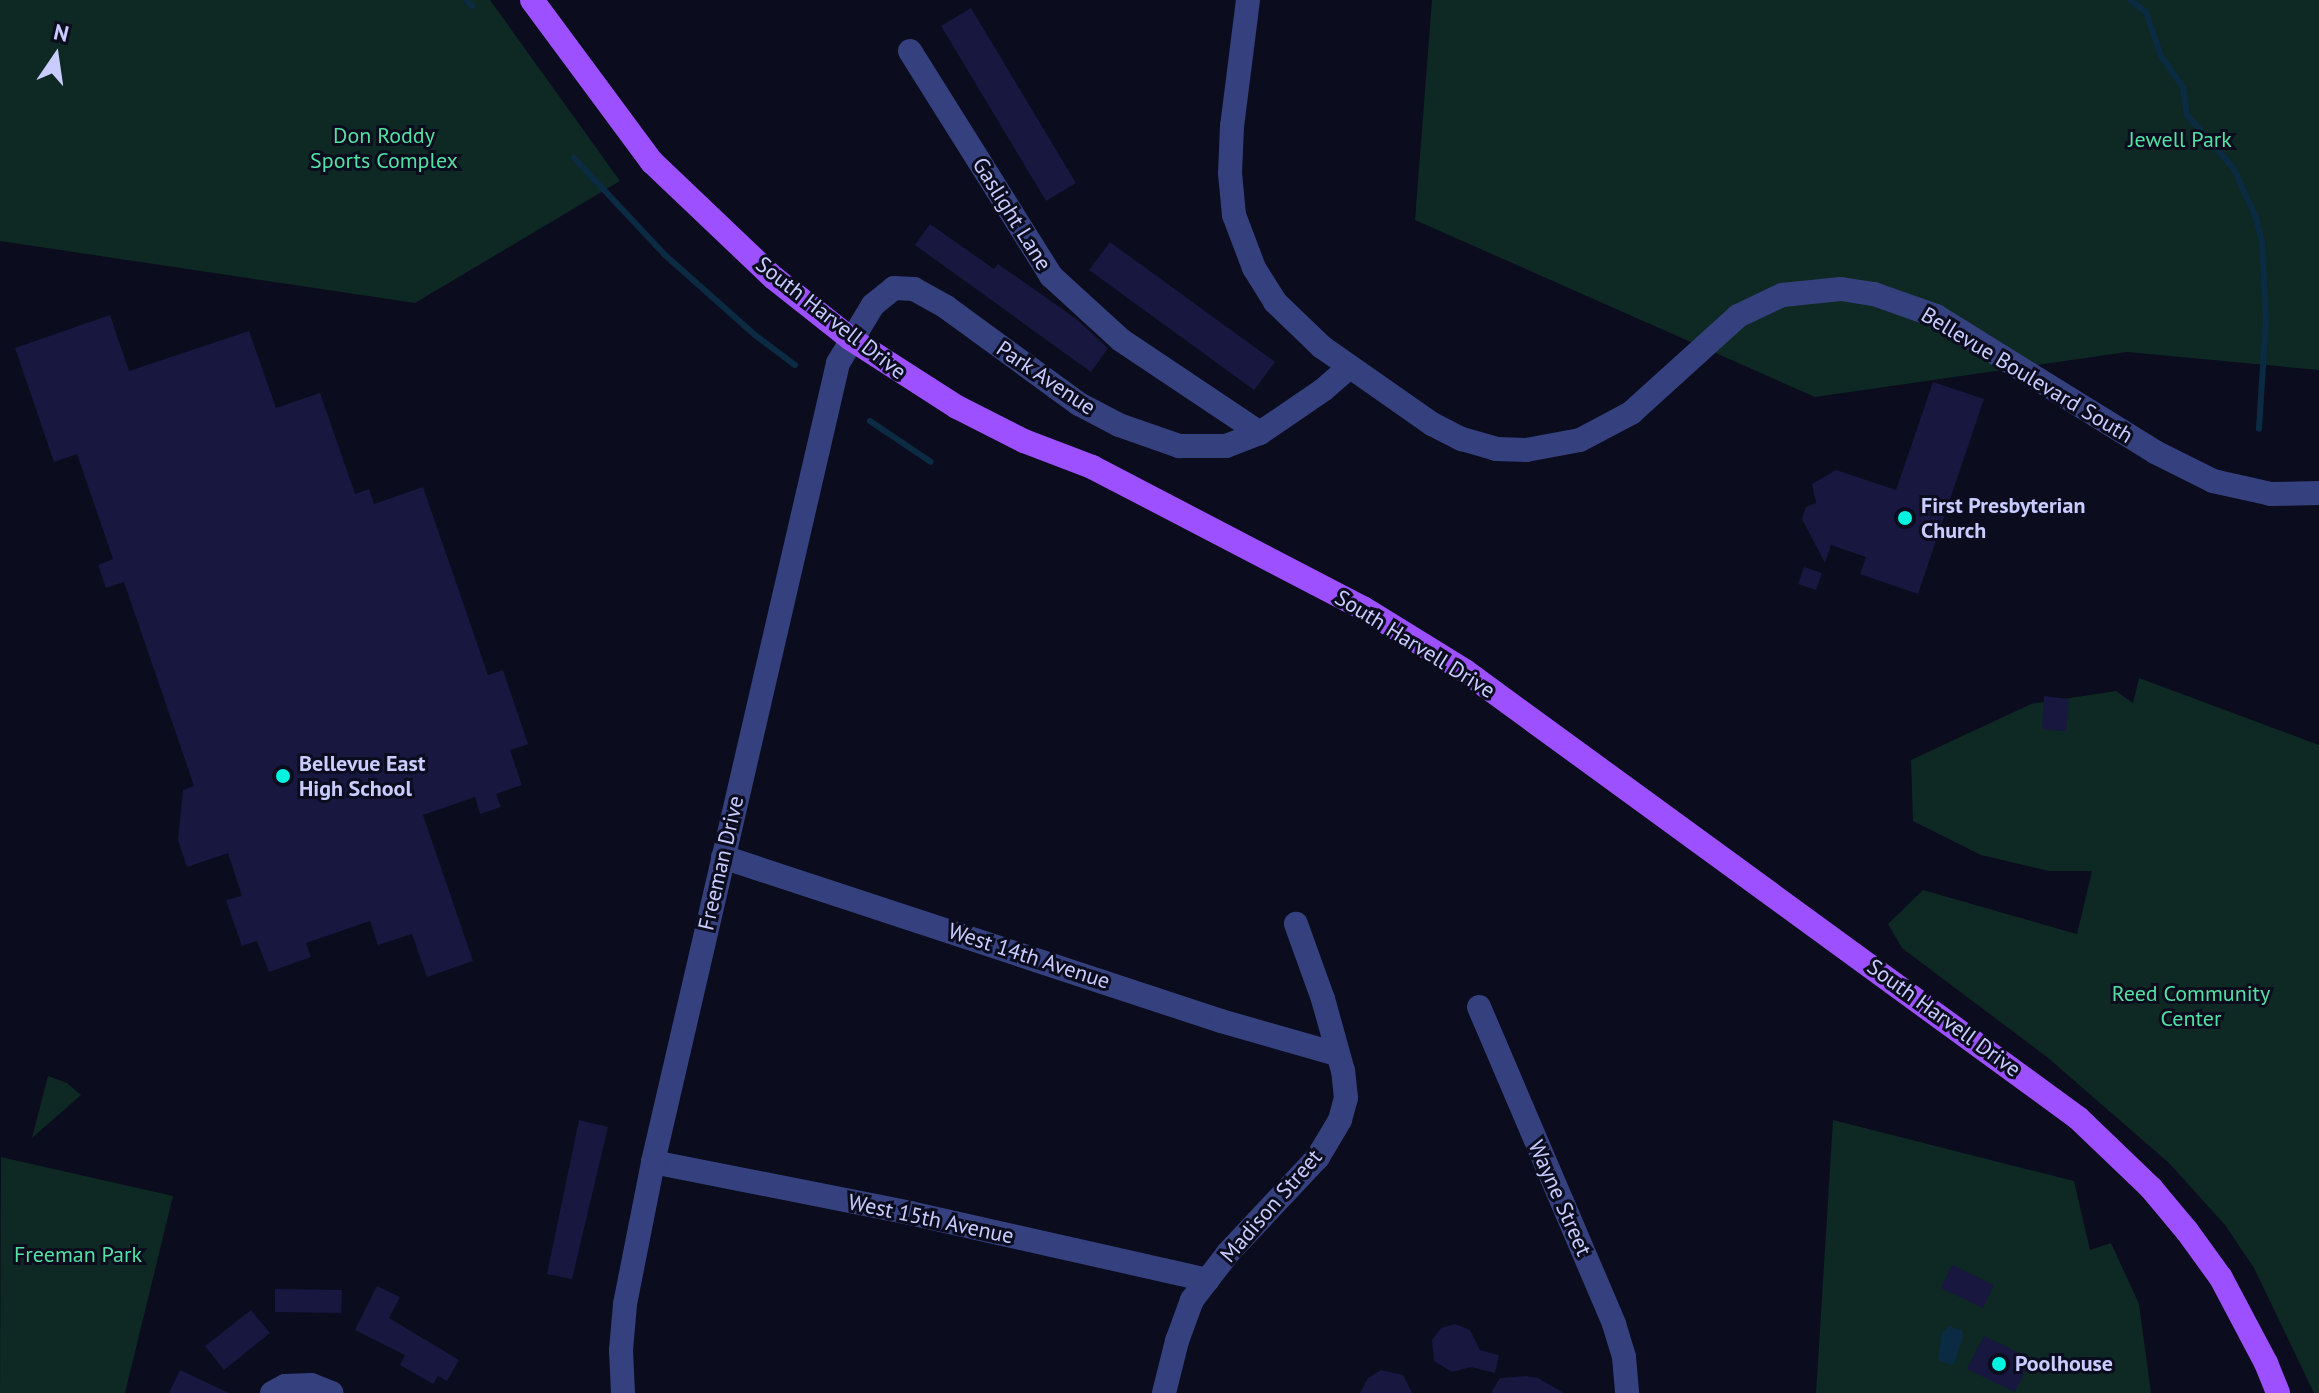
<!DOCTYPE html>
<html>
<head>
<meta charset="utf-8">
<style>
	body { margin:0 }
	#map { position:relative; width:2319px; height:1393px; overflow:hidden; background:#0b0c1e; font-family:"PT Sans",sans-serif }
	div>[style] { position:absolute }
	.green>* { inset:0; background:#0e2823 }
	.water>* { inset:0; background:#0b2b43 }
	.stream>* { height:6px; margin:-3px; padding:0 3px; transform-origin:3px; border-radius:3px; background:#0b2b43 }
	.building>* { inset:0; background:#18173f }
	.minor>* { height:24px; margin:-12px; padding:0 12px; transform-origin:12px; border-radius:12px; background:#35407e }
	.major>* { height:24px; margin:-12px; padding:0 12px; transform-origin:12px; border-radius:12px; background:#9d50ff }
	.dots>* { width:22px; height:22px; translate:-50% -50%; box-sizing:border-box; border:4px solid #0b0c1e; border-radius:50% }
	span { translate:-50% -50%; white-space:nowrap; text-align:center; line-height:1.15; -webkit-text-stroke:6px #0b0c1e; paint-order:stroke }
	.park-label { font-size:22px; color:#53e0a3 }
	.street-label { font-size:22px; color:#c9ccff }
	.poi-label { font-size:22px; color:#c9ccff; font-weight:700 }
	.left { translate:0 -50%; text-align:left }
	.north { position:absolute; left:16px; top:16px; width:80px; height:80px; -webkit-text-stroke:6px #0b0c1e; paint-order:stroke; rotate:13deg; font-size:22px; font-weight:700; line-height:32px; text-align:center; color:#c9ccff }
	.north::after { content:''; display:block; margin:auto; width:28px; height:36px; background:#c9ccff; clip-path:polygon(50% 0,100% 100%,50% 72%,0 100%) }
</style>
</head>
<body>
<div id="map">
	<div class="green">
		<i style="clip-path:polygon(0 0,490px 0,620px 181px,415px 303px,0 241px)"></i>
		<i style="clip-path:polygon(1432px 0,2319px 0,2319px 370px,2127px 352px,1815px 397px,1415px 220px)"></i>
		<i style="clip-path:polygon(2139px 678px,2319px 745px,2319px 1393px,2314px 1393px,2254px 1268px,2225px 1225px,2169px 1163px,2047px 1057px,1902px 948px,1888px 924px,1923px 890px,2077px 934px,2092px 871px,2049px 871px,1981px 855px,1913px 821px,1911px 760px,2031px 704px,2116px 691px,2133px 703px)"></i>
		<i style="clip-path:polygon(48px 1076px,67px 1083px,81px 1095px,32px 1138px)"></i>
		<i style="clip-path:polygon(1833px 1120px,2074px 1181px,2090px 1250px,2111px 1243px,2139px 1304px,2151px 1393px,1816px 1393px)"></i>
		<i style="clip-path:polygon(1px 1157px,173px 1196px,125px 1393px,0 1393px)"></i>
	</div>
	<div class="water">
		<i style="clip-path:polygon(1949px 1326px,1962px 1330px,1963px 1336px,1955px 1363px,1951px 1365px,1938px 1360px,1942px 1333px)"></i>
	</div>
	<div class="stream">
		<i style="left:467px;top:0;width:8px;rotate:50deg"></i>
		<i style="left:2130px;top:0;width:20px;rotate:37deg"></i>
		<i style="left:2146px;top:12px;width:46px;rotate:71.2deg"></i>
		<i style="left:2161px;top:56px;width:38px;rotate:55deg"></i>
		<i style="left:2183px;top:87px;width:28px;rotate:82deg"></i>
		<i style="left:2187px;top:115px;width:72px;rotate:49deg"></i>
		<i style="left:2234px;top:169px;width:54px;rotate:65.8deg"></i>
		<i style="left:2256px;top:218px;width:25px;rotate:76deg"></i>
		<i style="left:2262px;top:242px;width:78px;rotate:87.1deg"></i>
		<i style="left:2266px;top:320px;width:109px;rotate:93.7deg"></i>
		<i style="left:574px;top:158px;width:133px;rotate:46.8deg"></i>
		<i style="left:665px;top:255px;width:120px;rotate:41.6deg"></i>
		<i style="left:755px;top:335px;width:50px;rotate:36.9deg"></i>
		<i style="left:870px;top:421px;width:73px;rotate:33.9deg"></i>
	</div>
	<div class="building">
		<i style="clip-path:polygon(971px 8px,1076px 183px,1046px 201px,941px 26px)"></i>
		<i style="clip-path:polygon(930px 224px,994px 269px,998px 264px,1075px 318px,1108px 348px,1091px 372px,915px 245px)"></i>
		<i style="clip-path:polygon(1110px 242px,1275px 362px,1254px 390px,1089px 270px)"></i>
		<i style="clip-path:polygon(110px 315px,129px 371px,249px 331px,276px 408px,320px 393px,355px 494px,369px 489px,374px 504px,423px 487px,488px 675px,503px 670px,528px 744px,510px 750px,522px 785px,496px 794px,501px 807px,480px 814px,475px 797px,423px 815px,473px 961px,427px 977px,412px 934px,378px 945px,370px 921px,306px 943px,311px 957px,269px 972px,257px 941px,242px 946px,233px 921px,226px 900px,242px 896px,228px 853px,187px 867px,178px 840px,183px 790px,194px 786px,124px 582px,106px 588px,98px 565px,113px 559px,77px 454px,54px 462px,15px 348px)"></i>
		<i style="clip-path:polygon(1933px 382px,1984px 399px,1918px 594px,1860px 574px,1866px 557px,1831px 545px,1825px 563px,1802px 519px,1806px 507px,1816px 503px,1812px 484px,1836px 470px,1896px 490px)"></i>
		<i style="clip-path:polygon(1804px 567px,1822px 573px,1816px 590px,1798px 584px)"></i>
		<i style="clip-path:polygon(2044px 696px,2069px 699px,2066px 731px,2042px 729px)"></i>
		<i style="clip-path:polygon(579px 1120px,608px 1127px,572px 1279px,547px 1274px)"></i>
		<i style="clip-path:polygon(1952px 1265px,1994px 1285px,1983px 1308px,1941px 1288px)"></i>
		<i style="clip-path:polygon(377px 1286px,400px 1297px,389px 1318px,459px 1360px,447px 1381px,438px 1376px,433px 1384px,400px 1365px,405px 1355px,355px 1330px)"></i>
		<i style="clip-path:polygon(275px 1289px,342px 1290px,341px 1313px,275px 1312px)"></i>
		<i style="clip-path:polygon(251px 1310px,270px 1333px,224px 1370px,205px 1346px)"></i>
		<i style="clip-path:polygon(1455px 1324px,1470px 1330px,1480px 1350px,1499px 1355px,1495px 1373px,1471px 1367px,1452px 1372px,1434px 1361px,1432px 1340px,1441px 1328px)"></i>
		<i style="clip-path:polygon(1984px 1336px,2031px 1359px,2015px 1392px,1967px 1369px)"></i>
		<i style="clip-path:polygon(180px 1370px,229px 1393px,169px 1393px)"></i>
		<i style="clip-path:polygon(1381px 1370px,1403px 1375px,1412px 1393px,1360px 1393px,1368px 1378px)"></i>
		<i style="clip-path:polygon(1526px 1376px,1538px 1378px,1564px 1393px,1491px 1393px,1500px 1378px)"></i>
	</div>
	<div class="minor">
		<i style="left:1248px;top:0;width:127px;rotate:97.2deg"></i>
		<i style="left:1232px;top:126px;width:47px;rotate:92.4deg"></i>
		<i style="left:1230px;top:173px;width:42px;rotate:84.6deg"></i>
		<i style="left:1234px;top:215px;width:57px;rotate:69.3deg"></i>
		<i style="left:1254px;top:268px;width:40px;rotate:58deg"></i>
		<i style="left:1275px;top:302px;width:65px;rotate:43.8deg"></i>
		<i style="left:1322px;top:347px;width:134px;rotate:35deg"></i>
		<i style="left:1432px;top:424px;width:34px;rotate:27deg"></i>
		<i style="left:1462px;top:439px;width:35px;rotate:16deg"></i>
		<i style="left:1496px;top:449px;width:30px;rotate:2deg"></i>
		<i style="left:1526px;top:450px;width:55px;rotate:-10.5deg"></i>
		<i style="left:1580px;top:440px;width:58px;rotate:-27.9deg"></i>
		<i style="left:1631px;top:413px;width:144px;rotate:-42.2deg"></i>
		<i style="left:1738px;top:316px;width:49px;rotate:-25.5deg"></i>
		<i style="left:1782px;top:295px;width:59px;rotate:-5.8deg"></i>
		<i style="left:1841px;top:289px;width:33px;rotate:9deg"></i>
		<i style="left:1874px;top:294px;width:66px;rotate:19.5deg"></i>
		<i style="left:1936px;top:316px;width:258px;rotate:31.8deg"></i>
		<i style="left:2155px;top:452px;width:65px;rotate:26.6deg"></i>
		<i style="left:2213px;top:481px;width:59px;rotate:12.6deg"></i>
		<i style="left:2271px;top:494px;width:48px;rotate:-1.2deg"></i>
		<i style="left:910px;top:51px;width:266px;rotate:57.9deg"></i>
		<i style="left:1051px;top:276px;width:95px;rotate:42.4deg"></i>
		<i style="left:1121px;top:340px;width:167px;rotate:33.8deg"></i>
		<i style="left:723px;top:857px;width:524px;rotate:18.23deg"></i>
		<i style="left:1221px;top:1021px;width:120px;rotate:16deg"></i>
		<i style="left:1479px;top:1007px;width:345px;rotate:66.9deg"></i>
		<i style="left:1614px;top:1324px;width:34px;rotate:73deg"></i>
		<i style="left:1624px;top:1357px;width:36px;rotate:85deg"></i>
		<i style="left:653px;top:1162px;width:262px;rotate:11.2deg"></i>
		<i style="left:910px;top:1213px;width:305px;rotate:12.7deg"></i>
		<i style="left:272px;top:1393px;width:15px;rotate:-28deg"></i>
		<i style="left:285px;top:1386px;width:26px;rotate:-2deg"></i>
		<i style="left:311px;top:1385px;width:22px;rotate:21deg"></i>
		<i style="left:623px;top:1393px;width:43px;rotate:-92.7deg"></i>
		<i style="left:621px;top:1350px;width:46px;rotate:-85deg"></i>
		<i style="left:625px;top:1304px;width:145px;rotate:-78.8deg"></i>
		<i style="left:653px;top:1162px;width:820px;rotate:-76.96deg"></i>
		<i style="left:838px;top:363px;width:68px;rotate:-58.9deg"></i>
		<i style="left:873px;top:305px;width:27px;rotate:-39deg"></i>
		<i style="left:894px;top:288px;width:20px;rotate:3deg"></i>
		<i style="left:914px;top:289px;width:37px;rotate:29deg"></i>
		<i style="left:946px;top:307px;width:165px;rotate:36.1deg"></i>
		<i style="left:1079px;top:404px;width:45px;rotate:27.7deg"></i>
		<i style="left:1119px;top:425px;width:64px;rotate:19.3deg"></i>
		<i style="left:1179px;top:446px;width:47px"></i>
		<i style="left:1226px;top:446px;width:36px;rotate:-21deg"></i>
		<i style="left:1260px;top:433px;width:76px;rotate:-34.3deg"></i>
		<i style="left:1323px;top:390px;width:33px;rotate:-41deg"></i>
		<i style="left:1164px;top:1393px;width:54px;rotate:-76deg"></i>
		<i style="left:1177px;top:1341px;width:44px;rotate:-69.9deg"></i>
		<i style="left:1192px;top:1300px;width:59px;rotate:-52.5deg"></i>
		<i style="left:1228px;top:1253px;width:132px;rotate:-46.8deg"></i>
		<i style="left:1318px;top:1157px;width:43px;rotate:-59.3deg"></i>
		<i style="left:1340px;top:1120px;width:23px;rotate:-75deg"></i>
		<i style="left:1346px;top:1098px;width:27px;rotate:-96deg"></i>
		<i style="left:1343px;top:1071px;width:75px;rotate:-105.5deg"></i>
		<i style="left:1323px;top:999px;width:80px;rotate:-109.8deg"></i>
	</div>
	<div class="major">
		<i style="left:532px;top:0;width:202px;rotate:53.5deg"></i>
		<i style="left:652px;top:162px;width:168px;rotate:43.6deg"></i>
		<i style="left:774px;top:278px;width:98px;rotate:38.4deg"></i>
		<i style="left:851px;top:339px;width:126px;rotate:32.7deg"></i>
		<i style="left:957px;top:407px;width:75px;rotate:26.9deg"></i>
		<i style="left:1024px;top:441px;width:73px;rotate:20.9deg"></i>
		<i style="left:1092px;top:467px;width:305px;rotate:27.5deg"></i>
		<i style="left:1363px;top:608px;width:120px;rotate:31.7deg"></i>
		<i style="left:1465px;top:671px;width:759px;rotate:36.1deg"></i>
		<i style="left:2078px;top:1118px;width:101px;rotate:43.8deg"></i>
		<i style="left:2151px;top:1188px;width:56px;rotate:50.1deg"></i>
		<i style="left:2187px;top:1231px;width:58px;rotate:54.1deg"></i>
		<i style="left:2221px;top:1278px;width:96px;rotate:62.1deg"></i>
		<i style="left:2266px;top:1363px;width:32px;rotate:68deg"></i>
	</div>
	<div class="dots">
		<i style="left:1905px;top:518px;background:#00f4e0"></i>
		<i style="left:283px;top:776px;background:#00f4e0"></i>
		<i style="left:1999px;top:1364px;background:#00f4e0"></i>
	</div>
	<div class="park-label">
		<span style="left:384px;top:148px">Don Roddy<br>Sports Complex</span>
		<span style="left:2180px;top:140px">Jewell Park</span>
		<span style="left:2191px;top:1006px">Reed Community<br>Center</span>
		<span style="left:78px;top:1255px">Freeman Park</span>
	</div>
	<div class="street-label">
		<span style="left:1012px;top:214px;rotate:58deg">Gaslight Lane</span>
		<span style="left:831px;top:318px;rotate:38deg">South Harvell Drive</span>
		<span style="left:2027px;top:375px;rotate:31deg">Bellevue Boulevard South</span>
		<span style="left:1046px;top:378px;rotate:34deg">Park Avenue</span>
		<span style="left:1415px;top:644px;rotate:32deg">South Harvell Drive</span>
		<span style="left:721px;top:863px;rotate:-77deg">Freeman Drive</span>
		<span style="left:1029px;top:956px;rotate:18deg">West 14th Avenue</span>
		<span style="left:1944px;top:1018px;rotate:36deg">South Harvell Drive</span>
		<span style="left:1560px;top:1198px;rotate:66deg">Wayne Street</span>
		<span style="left:1271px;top:1206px;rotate:-49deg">Madison Street</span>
		<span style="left:931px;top:1219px;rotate:12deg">West 15th Avenue</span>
	</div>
	<div class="poi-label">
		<span class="left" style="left:1921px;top:518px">First Presbyterian<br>Church</span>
		<span class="left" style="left:299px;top:776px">Bellevue East<br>High School</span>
		<span class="left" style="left:2015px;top:1364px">Poolhouse</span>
	</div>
	<div class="north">N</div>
</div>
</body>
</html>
